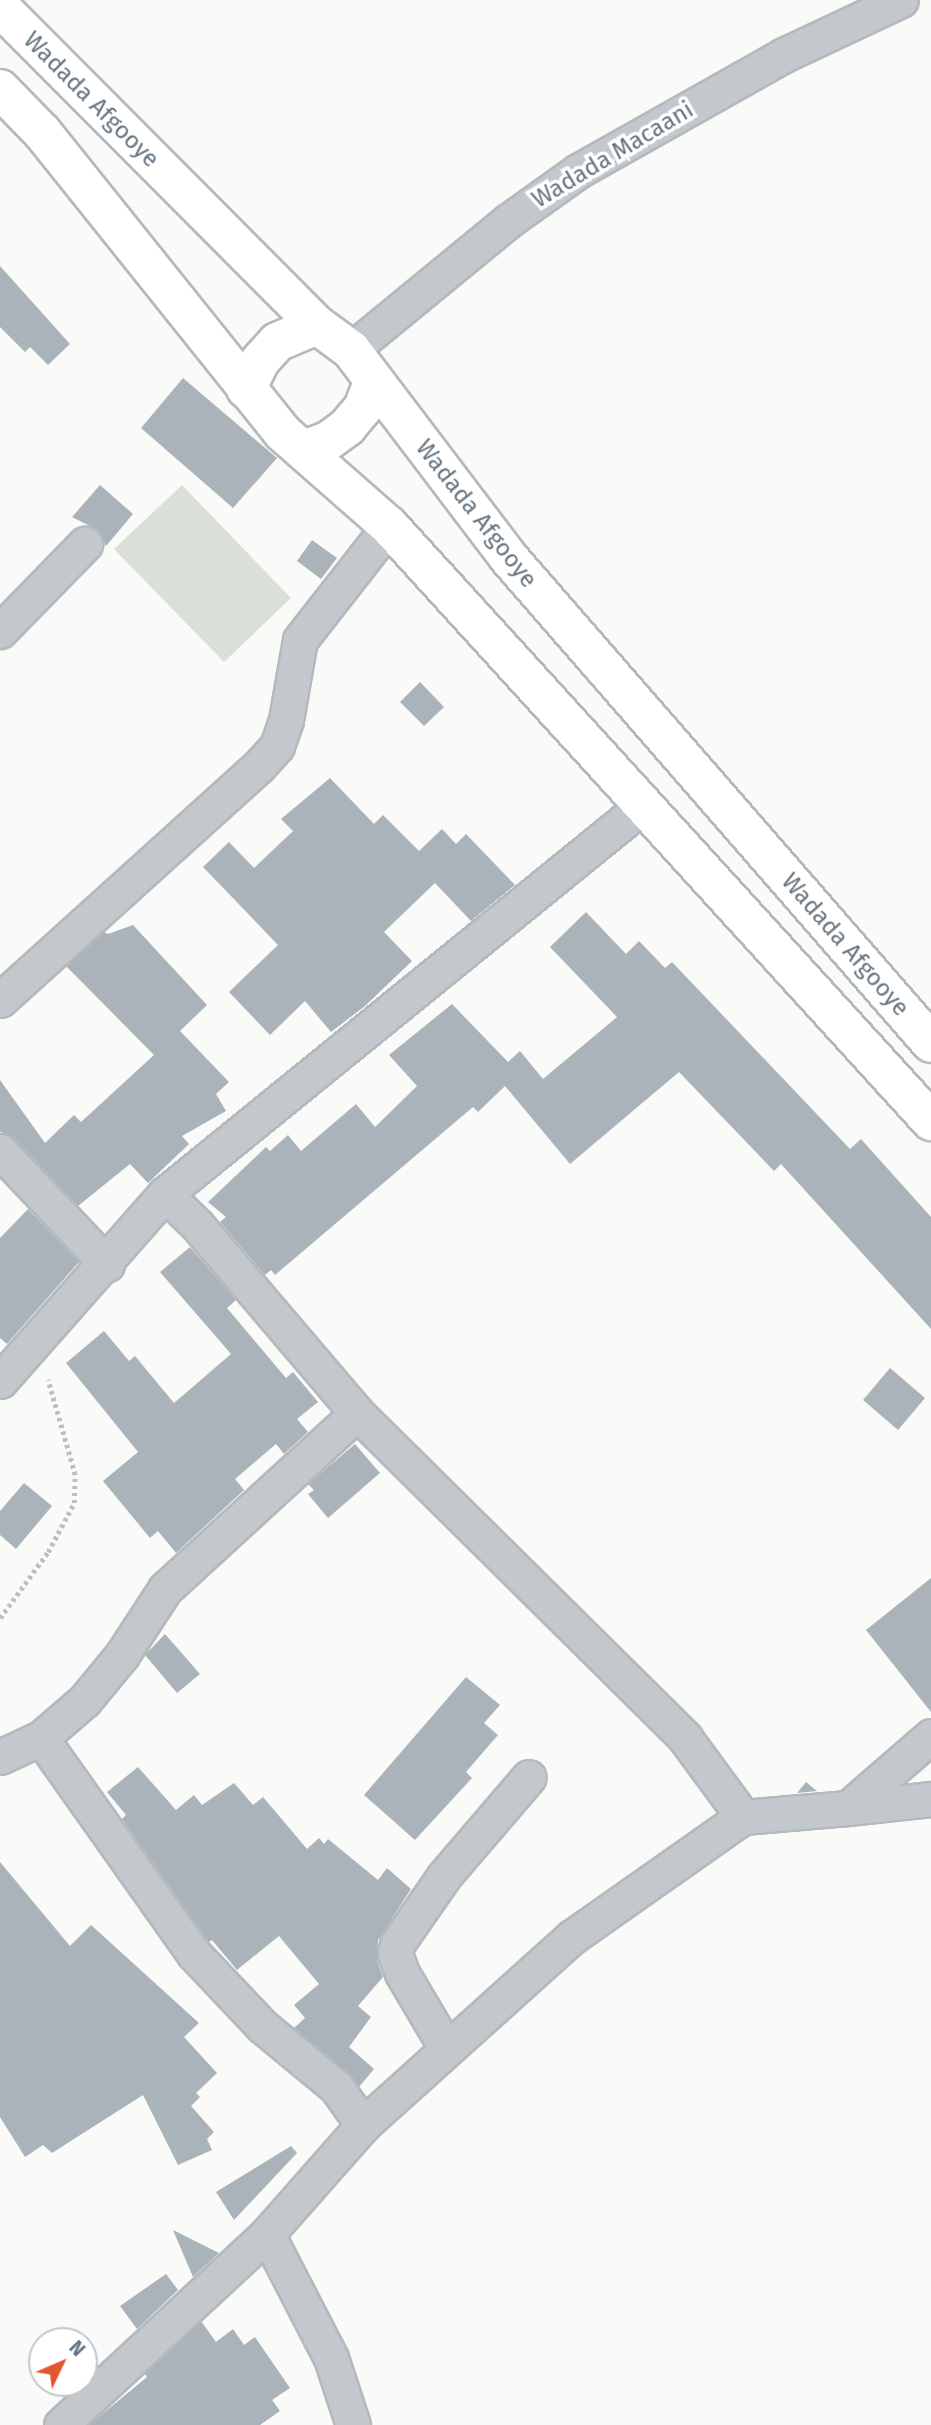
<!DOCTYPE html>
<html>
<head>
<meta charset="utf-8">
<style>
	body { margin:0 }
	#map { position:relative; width:931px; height:2425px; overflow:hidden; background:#fafaf8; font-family:"Fira Sans",sans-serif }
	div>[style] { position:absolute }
	.green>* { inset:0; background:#dadfd7 }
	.building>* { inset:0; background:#aab3b9 }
	.path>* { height:4.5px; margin-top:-2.25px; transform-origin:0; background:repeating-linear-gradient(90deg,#bbbfc2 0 3.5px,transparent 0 7px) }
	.roads { filter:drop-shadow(2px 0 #b4b9bd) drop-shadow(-2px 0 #b4b9bd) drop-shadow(0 2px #b4b9bd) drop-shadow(0 -2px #b4b9bd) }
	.minor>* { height:33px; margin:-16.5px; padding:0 16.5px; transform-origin:16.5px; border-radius:16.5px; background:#c3c8cc }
	.trunk>* { height:38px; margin:-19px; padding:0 19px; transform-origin:19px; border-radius:19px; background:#fff }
	span { translate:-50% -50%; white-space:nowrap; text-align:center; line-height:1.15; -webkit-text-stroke:7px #fff; paint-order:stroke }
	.street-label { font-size:24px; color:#657683 }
	.north { position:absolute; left:28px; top:2327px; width:70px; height:70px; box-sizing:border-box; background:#fff; border:2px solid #c1c8cd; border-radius:50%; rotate:46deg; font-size:19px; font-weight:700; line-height:28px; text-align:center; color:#657683 }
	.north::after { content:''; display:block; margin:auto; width:24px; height:32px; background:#e4572e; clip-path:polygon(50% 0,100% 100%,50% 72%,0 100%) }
</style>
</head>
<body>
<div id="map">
	<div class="green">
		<i style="clip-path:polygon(182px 485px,291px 598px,224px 662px,114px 549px)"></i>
	</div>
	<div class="building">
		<i style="clip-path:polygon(0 266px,70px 344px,48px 365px,30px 347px,25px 352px,0 327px)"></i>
		<i style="clip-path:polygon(183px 378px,277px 458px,233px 508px,141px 428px)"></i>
		<i style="clip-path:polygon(100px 485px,133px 514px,106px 546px,98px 530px,72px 517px)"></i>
		<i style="clip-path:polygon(312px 540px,337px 558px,321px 579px,297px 561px)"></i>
		<i style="clip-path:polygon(420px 682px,444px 707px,424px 726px,400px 702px)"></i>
		<i style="clip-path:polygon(330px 778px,374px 824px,383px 815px,419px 851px,442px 829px,456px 844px,466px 834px,515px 885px,471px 921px,435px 883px,384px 932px,412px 961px,365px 1006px,331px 1032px,305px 1001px,270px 1035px,229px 992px,278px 945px,203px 867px,229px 842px,254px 868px,293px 831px,281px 819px)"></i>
		<i style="clip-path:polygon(586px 912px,626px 954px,639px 941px,665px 968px,672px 962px,850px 1149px,861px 1139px,931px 1217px,931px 1329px,781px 1164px,774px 1171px,679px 1072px,570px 1164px,505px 1086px,478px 1112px,473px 1107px,275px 1275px,271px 1270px,265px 1275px,220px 1222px,226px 1217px,208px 1202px,266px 1147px,270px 1151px,288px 1135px,301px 1151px,356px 1104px,375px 1127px,417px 1086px,389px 1055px,452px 1004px,508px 1062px,520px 1051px,543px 1079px,617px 1017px,550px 947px)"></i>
		<i style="clip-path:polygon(133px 925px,207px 1005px,180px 1031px,229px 1082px,216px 1094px,226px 1111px,182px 1136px,189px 1144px,148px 1183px,130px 1164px,78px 1206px,14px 1138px,0 1132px,0 1080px,45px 1143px,74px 1115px,81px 1122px,154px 1055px,66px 966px,104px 932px,108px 934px)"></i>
		<i style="clip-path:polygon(28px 1209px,79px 1262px,7px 1344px,0 1338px,0 1238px)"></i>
		<i style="clip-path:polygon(190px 1247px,236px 1300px,227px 1308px,286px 1378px,293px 1372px,318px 1402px,297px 1419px,308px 1432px,284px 1454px,276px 1444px,235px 1479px,244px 1490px,176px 1553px,158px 1531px,150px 1538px,103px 1481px,138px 1452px,66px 1363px,104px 1331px,129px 1361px,135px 1356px,174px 1403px,231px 1354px,160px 1272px)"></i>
		<i style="clip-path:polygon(890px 1368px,925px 1398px,898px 1430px,863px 1400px)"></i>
		<i style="clip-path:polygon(355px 1444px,380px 1473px,328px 1518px,308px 1494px,314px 1490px,308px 1484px)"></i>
		<i style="clip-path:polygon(24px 1483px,52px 1506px,16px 1549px,0 1535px,0 1511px)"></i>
		<i style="clip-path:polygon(931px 1578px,931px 1712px,866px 1630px)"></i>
		<i style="clip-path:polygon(165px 1634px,200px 1674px,177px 1693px,145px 1655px)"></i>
		<i style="clip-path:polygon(466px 1677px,500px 1705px,484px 1723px,498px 1735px,466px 1772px,472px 1778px,415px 1840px,364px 1795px)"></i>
		<i style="clip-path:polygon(138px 1767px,176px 1810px,194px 1795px,202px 1805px,234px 1783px,253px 1805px,263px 1797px,307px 1849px,319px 1838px,324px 1844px,328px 1839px,378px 1880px,387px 1868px,411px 1889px,378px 1940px,377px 1960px,383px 1977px,358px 2006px,371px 2017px,349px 2047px,374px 2069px,359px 2087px,294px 2028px,305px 2018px,294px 2005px,319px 1984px,279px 1936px,237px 1970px,212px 1940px,209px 1942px,122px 1819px,126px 1815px,107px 1792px)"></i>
		<i style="clip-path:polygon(806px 1782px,817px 1791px,797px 1793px)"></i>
		<i style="clip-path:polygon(0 1862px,70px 1946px,91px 1925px,199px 2023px,184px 2037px,217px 2073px,196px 2093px,200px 2097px,191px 2106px,214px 2132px,207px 2139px,212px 2150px,178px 2165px,143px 2095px,52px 2153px,43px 2145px,25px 2157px,0 2117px)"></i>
		<i style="clip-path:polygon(291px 2146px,297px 2153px,234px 2220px,216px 2192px)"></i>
		<i style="clip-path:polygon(173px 2230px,219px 2253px,193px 2277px)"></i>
		<i style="clip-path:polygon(166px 2274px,178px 2290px,137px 2329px,120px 2306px)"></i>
		<i style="clip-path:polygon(201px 2321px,216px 2342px,233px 2329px,244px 2345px,255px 2337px,290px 2388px,272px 2400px,280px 2411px,260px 2425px,89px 2425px,147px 2377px,145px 2374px)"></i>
	</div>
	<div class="path">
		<i style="left:0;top:1618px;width:82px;rotate:-54deg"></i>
		<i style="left:48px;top:1552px;width:55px;rotate:-62deg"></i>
		<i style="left:74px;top:1503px;width:28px;rotate:-88deg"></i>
		<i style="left:75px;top:1475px;width:99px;rotate:-105.9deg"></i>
	</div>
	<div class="roads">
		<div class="minor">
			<i style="left:351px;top:350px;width:203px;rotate:-39.4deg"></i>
			<i style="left:508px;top:221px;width:86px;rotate:-35.5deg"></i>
			<i style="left:578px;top:171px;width:236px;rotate:-29.4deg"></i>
			<i style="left:784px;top:55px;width:129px;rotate:-25.2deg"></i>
			<i style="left:0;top:631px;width:122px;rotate:-45.7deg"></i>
			<i style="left:0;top:1000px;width:349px;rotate:-42.1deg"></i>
			<i style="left:259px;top:766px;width:27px;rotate:-48deg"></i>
			<i style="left:277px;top:746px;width:28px;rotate:-71deg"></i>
			<i style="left:286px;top:720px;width:81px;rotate:-80.1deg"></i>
			<i style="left:300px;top:640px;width:145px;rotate:-52deg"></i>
			<i style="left:0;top:1151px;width:156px;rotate:46.6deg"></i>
			<i style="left:0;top:1381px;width:249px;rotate:-48.6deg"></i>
			<i style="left:165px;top:1194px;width:618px;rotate:-39.09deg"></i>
			<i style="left:357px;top:1413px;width:462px;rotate:44.7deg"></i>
			<i style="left:685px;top:1738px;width:98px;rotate:53.7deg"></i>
			<i style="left:41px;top:1738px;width:265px;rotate:54.7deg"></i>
			<i style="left:194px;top:1954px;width:99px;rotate:46.6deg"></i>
			<i style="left:262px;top:2026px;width:96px;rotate:39.5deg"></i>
			<i style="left:336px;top:2087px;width:47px;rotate:54.6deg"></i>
			<i style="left:0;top:1757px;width:45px;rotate:-24.9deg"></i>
			<i style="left:41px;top:1738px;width:57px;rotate:-40.7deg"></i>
			<i style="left:84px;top:1701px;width:60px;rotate:-50.4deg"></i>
			<i style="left:122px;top:1655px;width:79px;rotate:-56.9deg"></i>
			<i style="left:165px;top:1589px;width:260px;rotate:-42.5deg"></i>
			<i style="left:357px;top:1413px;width:247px;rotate:-130.4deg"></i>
			<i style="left:197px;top:1225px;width:45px;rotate:-135.9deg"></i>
			<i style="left:848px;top:1808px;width:83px;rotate:-6.2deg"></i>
			<i style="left:445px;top:2046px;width:85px;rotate:-120.5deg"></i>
			<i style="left:402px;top:1973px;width:20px;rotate:-110deg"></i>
			<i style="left:395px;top:1954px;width:10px;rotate:-79deg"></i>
			<i style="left:397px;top:1944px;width:83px;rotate:-55.3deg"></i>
			<i style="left:444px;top:1876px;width:130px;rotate:-49.4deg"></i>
			<i style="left:267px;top:2234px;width:140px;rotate:62.7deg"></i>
			<i style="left:331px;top:2358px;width:71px;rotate:71.8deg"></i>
			<i style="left:61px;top:2425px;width:281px;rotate:-42.8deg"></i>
			<i style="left:267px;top:2234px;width:145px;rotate:-48.6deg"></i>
			<i style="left:363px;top:2125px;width:281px;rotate:-42deg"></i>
			<i style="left:572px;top:1937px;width:209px;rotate:-35.1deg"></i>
			<i style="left:743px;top:1817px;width:105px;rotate:-4.9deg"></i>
			<i style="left:848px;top:1808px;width:110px;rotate:-40.9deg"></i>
		</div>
		<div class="trunk">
			<i style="left:0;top:7px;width:449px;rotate:45.1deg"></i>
			<i style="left:317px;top:325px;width:42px;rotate:36.3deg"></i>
			<i style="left:351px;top:350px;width:260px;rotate:52.8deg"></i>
			<i style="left:508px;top:557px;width:644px;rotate:48.96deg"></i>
			<i style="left:0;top:89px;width:60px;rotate:45.7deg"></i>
			<i style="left:42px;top:132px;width:384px;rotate:51.3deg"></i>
			<i style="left:282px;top:432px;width:142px;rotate:41.3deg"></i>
			<i style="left:389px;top:526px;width:805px;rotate:47.67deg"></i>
			<i style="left:246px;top:389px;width:31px;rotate:-63deg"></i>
			<i style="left:260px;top:361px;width:25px;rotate:-48deg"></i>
			<i style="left:277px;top:342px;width:43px;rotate:-23deg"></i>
			<i style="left:304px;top:450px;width:26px;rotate:-21deg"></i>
			<i style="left:328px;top:441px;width:24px;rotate:-36deg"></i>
			<i style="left:347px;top:427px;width:25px;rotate:-50deg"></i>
			<i style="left:363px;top:408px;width:28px;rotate:-69deg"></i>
		</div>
	</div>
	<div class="street-label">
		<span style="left:91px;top:100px;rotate:45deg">Wadada Afgooye</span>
		<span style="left:613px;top:155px;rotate:-31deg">Wadada Macaani</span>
		<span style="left:476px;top:514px;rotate:52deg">Wadada Afgooye</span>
		<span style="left:845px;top:945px;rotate:49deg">Wadada Afgooye</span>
	</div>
	<div class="north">N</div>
</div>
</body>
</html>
